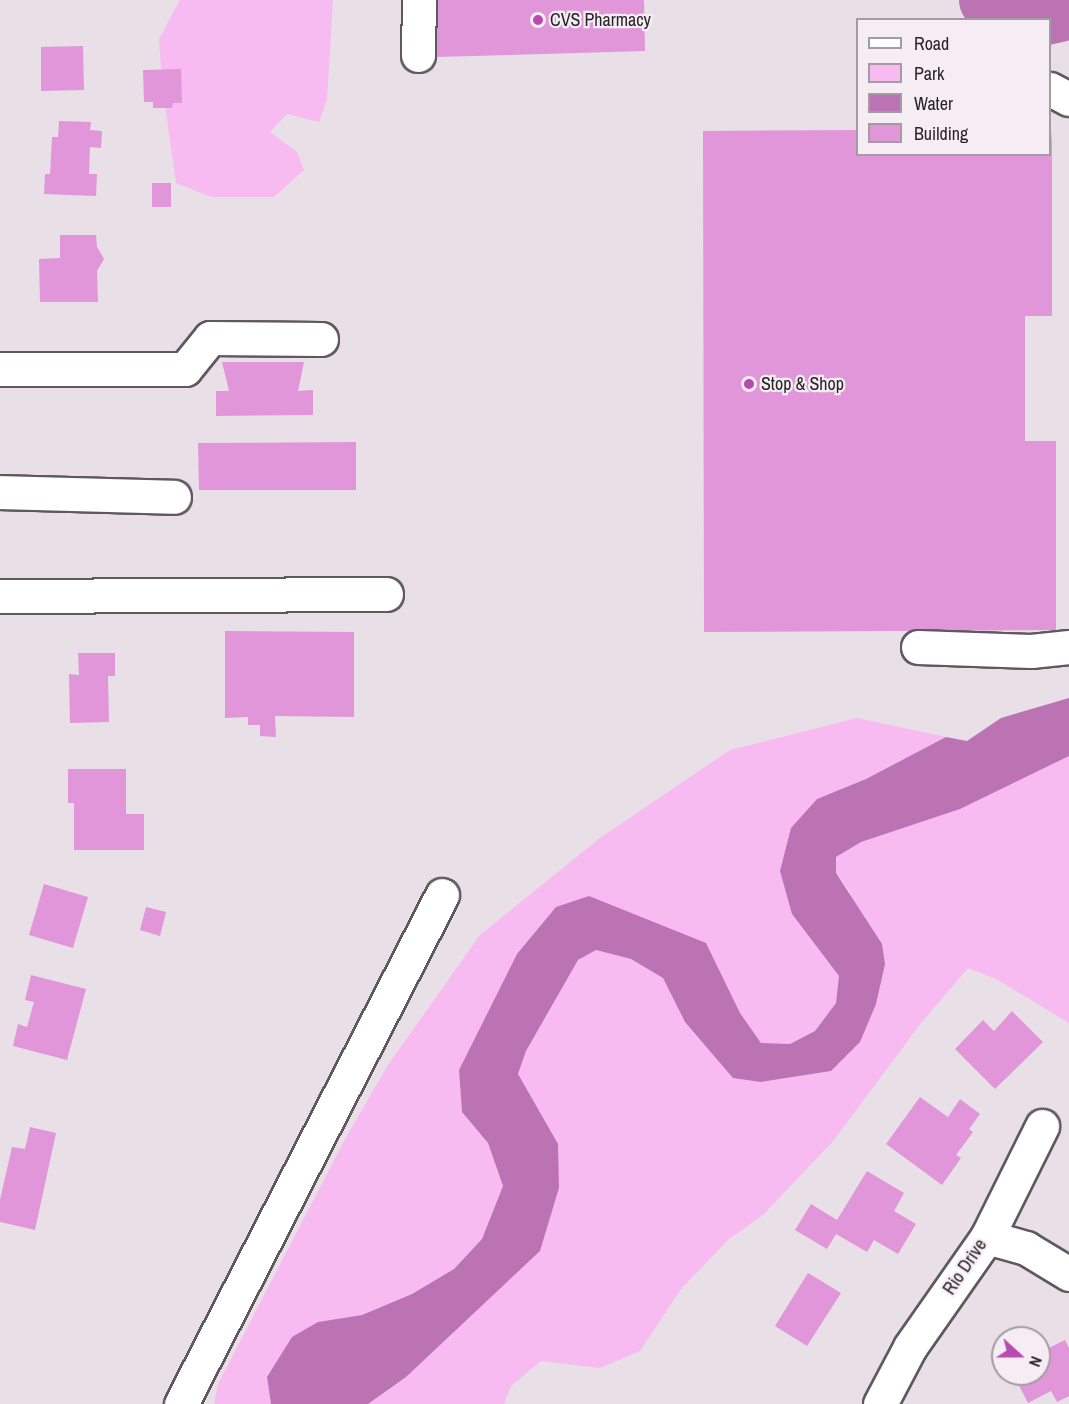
<!DOCTYPE html>
<html>
<head>
<meta charset="utf-8">
<style>
	body { margin:0 }
	#map { position:relative; width:1069px; height:1404px; overflow:hidden; background:#e8dfe7; font-family:"Archivo Narrow",sans-serif }
	div>[style] { position:absolute }
	.green>* { inset:0; background:#f8bbf1 }
	.water>* { inset:0; background:#bb73b4 }
	.river>* { height:62px; margin:-31px; padding:0 31px; transform-origin:31px; border-radius:31px; background:#bb73b4 }
	.building>* { inset:0; background:#e096d9 }
	.roads { filter:drop-shadow(2px 0 #60585f) drop-shadow(-2px 0 #60585f) drop-shadow(0 2px #60585f) drop-shadow(0 -2px #60585f) }
	.minor>* { height:33px; margin:-16.5px; padding:0 16.5px; transform-origin:16.5px; border-radius:16.5px; background:#fff }
	.dots>* { width:16px; height:16px; translate:-50% -50%; box-sizing:border-box; border:3px solid #f6edf4; border-radius:50% }
	span { translate:-50% -50%; white-space:nowrap; text-align:center; line-height:1.15; -webkit-text-stroke:4.5px #f6edf4; paint-order:stroke }
	.poi-label { font-size:18px; color:#272426 }
	.left { translate:0 -50%; text-align:left }
	.street-label { font-size:18px; color:#272426 }
	.legend { position:absolute; left:856px; top:18px; width:195px; height:138px; box-sizing:border-box; background:#f6edf4; border:2px solid #a39da2; margin:0; padding:8px 10px; list-style:none; font-size:18px; color:#272426 }
	.legend li { display:flex; align-items:center; gap:12px; height:30px }
	.legend b { width:30px; border:2px solid #a39da2 }
	.north { position:absolute; left:991px; top:1326px; width:60px; height:60px; box-sizing:border-box; background:#f6edf4; border:2px solid #a39da2; border-radius:50%; rotate:111deg; font-size:16px; font-weight:700; line-height:24px; text-align:center; color:#272426 }
	.north::after { content:''; display:block; margin:auto; width:21px; height:27px; background:#b54cae; clip-path:polygon(50% 0,100% 100%,50% 72%,0 100%) }
</style>
</head>
<body>
<div id="map">
	<div class="green">
		<i style="clip-path:polygon(180px 0,333px 0,327px 100px,319px 122px,287px 114px,270px 132px,297px 152px,304px 170px,274px 197px,211px 197px,176px 183px,162px 84px,159px 39px)"></i>
		<i style="clip-path:polygon(960px 0,1069px 0,1069px 32px,1050px 31px,1050px 20px,982px 19px)"></i>
		<i style="clip-path:polygon(857px 718px,946px 737px,866px 779px,817px 799px,792px 914px,839px 976px,836px 1003px,815px 1031px,790px 1044px,761px 1043px,740px 1013px,706px 943px,517px 954px,459px 1070px,462px 1112px,488px 1143px,503px 1186px,482px 1239px,454px 1269px,412px 1294px,362px 1315px,318px 1322px,267px 1377px,271px 1404px,214px 1404px,218px 1384px,344px 1141px,388px 1065px,480px 935px,600px 838px,730px 750px)"></i>
		<i style="clip-path:polygon(1064px 755px,1069px 756px,1069px 1023px,996px 979px,968px 968px,921px 1023px,834px 1140px,763px 1215px,729px 1239px,681px 1289px,640px 1351px,600px 1368px,541px 1361px,511px 1386px,504px 1404px,368px 1404px,406px 1377px,540px 1251px,559px 1188px,518px 1074px,526px 1051px,578px 960px,596px 950px,631px 959px,663px 978px,685px 1022px,761px 1082px,831px 1071px,850px 892px,836px 873px,836px 857px,860px 842px,960px 809px)"></i>
	</div>
	<div class="water">
		<i style="clip-path:polygon(1069px 698px,1069px 756px,960px 809px,861px 842px,836px 857px,836px 873px,882px 944px,885px 964px,876px 1004px,860px 1042px,831px 1071px,761px 1082px,733px 1078px,685px 1022px,663px 978px,631px 959px,596px 950px,578px 960px,526px 1051px,518px 1074px,558px 1144px,559px 1188px,540px 1251px,406px 1377px,368px 1404px,271px 1404px,267px 1377px,292px 1337px,318px 1322px,362px 1315px,412px 1294px,454px 1269px,482px 1239px,503px 1186px,488px 1143px,462px 1112px,459px 1070px,517px 954px,556px 907px,589px 896px,706px 943px,740px 1013px,761px 1043px,790px 1044px,815px 1031px,836px 1003px,839px 976px,792px 914px,780px 871px,791px 828px,817px 799px,866px 779px,946px 737px,967px 741px,1001px 718px)"></i>
	</div>
	<div class="river">
		<i style="left:990px;top:0;width:19px;rotate:51deg"></i>
		<i style="left:1002px;top:15px;width:31px;rotate:4deg"></i>
		<i style="left:1033px;top:17px;width:37px;rotate:-13deg"></i>
	</div>
	<div class="building">
		<i style="clip-path:polygon(434px 0,644px 0,645px 51px,436px 57px)"></i>
		<i style="clip-path:polygon(83px 46px,84px 90px,41px 91px,41px 47px)"></i>
		<i style="clip-path:polygon(181px 69px,182px 103px,173px 103px,172px 108px,153px 108px,153px 102px,144px 102px,143px 70px)"></i>
		<i style="clip-path:polygon(59px 121px,91px 122px,90px 130px,102px 131px,101px 148px,90px 147px,89px 174px,97px 174px,96px 196px,44px 194px,45px 174px,50px 174px,52px 137px,58px 137px)"></i>
		<i style="clip-path:polygon(858px 130px,858px 154px,1050px 154px,1052px 130px,1052px 316px,1025px 316px,1025px 441px,1056px 441px,1056px 630px,704px 632px,703px 131px)"></i>
		<i style="clip-path:polygon(152px 183px,171px 183px,171px 207px,152px 207px)"></i>
		<i style="clip-path:polygon(60px 235px,96px 235px,97px 247px,104px 259px,97px 271px,98px 302px,40px 302px,39px 259px,60px 258px)"></i>
		<i style="clip-path:polygon(222px 362px,304px 362px,298px 391px,313px 390px,313px 415px,216px 416px,216px 391px,229px 391px)"></i>
		<i style="clip-path:polygon(356px 442px,356px 490px,199px 490px,198px 443px)"></i>
		<i style="clip-path:polygon(225px 631px,354px 632px,354px 717px,275px 716px,276px 737px,260px 736px,260px 725px,248px 725px,248px 717px,225px 718px)"></i>
		<i style="clip-path:polygon(78px 653px,115px 653px,115px 676px,108px 676px,109px 722px,70px 723px,69px 674px,79px 675px)"></i>
		<i style="clip-path:polygon(68px 769px,126px 769px,126px 814px,144px 814px,144px 850px,74px 850px,74px 803px,68px 803px)"></i>
		<i style="clip-path:polygon(44px 884px,88px 897px,73px 948px,29px 935px)"></i>
		<i style="clip-path:polygon(146px 907px,166px 912px,160px 936px,140px 930px)"></i>
		<i style="clip-path:polygon(31px 975px,86px 989px,67px 1060px,13px 1046px,18px 1024px,27px 1027px,34px 1002px,25px 1000px)"></i>
		<i style="clip-path:polygon(1012px 1011px,1043px 1042px,995px 1089px,955px 1049px,983px 1020px,994px 1031px)"></i>
		<i style="clip-path:polygon(920px 1097px,948px 1117px,960px 1099px,980px 1114px,969px 1129px,973px 1132px,956px 1155px,961px 1158px,942px 1185px,886px 1144px)"></i>
		<i style="clip-path:polygon(30px 1127px,56px 1133px,35px 1230px,0 1222px,0 1200px,12px 1147px,25px 1149px)"></i>
		<i style="clip-path:polygon(867px 1171px,904px 1193px,894px 1211px,916px 1224px,898px 1254px,874px 1240px,867px 1252px,836px 1234px,827px 1249px,795px 1230px,811px 1204px,837px 1220px)"></i>
		<i style="clip-path:polygon(808px 1273px,841px 1293px,807px 1346px,775px 1326px)"></i>
		<i style="clip-path:polygon(1065px 1340px,1069px 1348px,1069px 1396px,1057px 1402px,1051px 1391px,1028px 1403px,1013px 1374px,1039px 1374px,1039px 1353px)"></i>
	</div>
	<div class="roads">
		<div class="minor">
			<i style="left:418px;top:55px;width:55px;rotate:-89deg"></i>
			<i style="left:1050px;top:89px;width:21px;rotate:28deg"></i>
			<i style="left:0;top:369px;width:185px"></i>
			<i style="left:185px;top:369px;width:40px;rotate:-51deg"></i>
			<i style="left:210px;top:338px;width:111px;rotate:0.5deg"></i>
			<i style="left:0;top:492px;width:174px;rotate:1.6deg"></i>
			<i style="left:0;top:596px;width:386px;rotate:-0.3deg"></i>
			<i style="left:918px;top:647px;width:113px;rotate:2deg"></i>
			<i style="left:1031px;top:651px;width:38px;rotate:-6deg"></i>
			<i style="left:987px;top:1237px;width:41px;rotate:15.8deg"></i>
			<i style="left:1026px;top:1248px;width:50px;rotate:31.2deg"></i>
			<i style="left:181px;top:1404px;width:572px;rotate:-62.85deg"></i>
			<i style="left:880px;top:1404px;width:64px;rotate:-62.2deg"></i>
			<i style="left:910px;top:1347px;width:134px;rotate:-55deg"></i>
			<i style="left:987px;top:1237px;width:124px;rotate:-63.6deg"></i>
		</div>
	</div>
	<div class="dots">
		<i style="left:538px;top:20px;background:#b54cae"></i>
		<i style="left:749px;top:384px;background:#b54cae"></i>
	</div>
	<div class="poi-label">
		<span class="left" style="left:550px;top:20px">CVS Pharmacy</span>
		<span class="left" style="left:761px;top:384px">Stop &amp; Shop</span>
	</div>
	<div class="street-label">
		<span style="left:965px;top:1267px;rotate:-56deg">Rio Drive</span>
	</div>
	<ul class="legend">
	<li><b style="height:8px;background:#fff"></b>Road</li>
	<li><b style="height:16px;background:#f8bbf1"></b>Park</li>
	<li><b style="height:16px;background:#bb73b4"></b>Water</li>
	<li><b style="height:16px;background:#e096d9"></b>Building</li>
	</ul>
	<div class="north">N</div>
</div>
</body>
</html>
